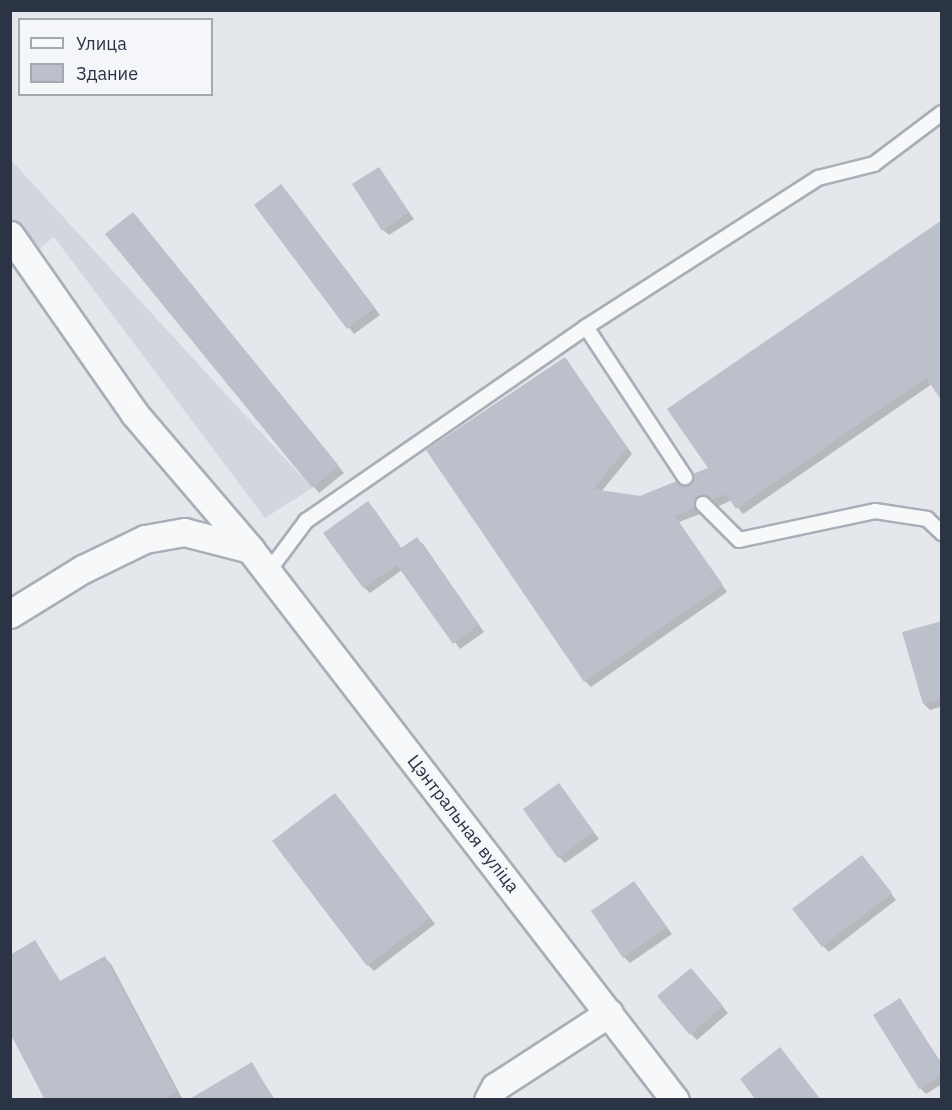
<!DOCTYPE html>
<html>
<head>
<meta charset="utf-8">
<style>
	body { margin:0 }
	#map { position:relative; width:952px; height:1110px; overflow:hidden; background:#e4e7ec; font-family:"IBM Plex Sans",sans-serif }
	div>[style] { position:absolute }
	.built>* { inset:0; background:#d2d6de }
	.shadow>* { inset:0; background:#0003 }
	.building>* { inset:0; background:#bbc0ca }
	.roads { filter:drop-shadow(2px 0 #a9aeb7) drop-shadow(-2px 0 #a9aeb7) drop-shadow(0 2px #a9aeb7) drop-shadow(0 -2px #a9aeb7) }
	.lane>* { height:14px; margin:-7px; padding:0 7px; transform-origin:7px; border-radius:7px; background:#f7f8fa }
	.street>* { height:27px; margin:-13.5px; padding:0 13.5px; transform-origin:13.5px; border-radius:13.5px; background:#f7f8fa }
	span { translate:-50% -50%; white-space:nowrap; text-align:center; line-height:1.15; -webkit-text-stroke:4.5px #f4f6f9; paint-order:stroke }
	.street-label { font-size:18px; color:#2b3445 }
	.frame { position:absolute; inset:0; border:12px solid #2b3445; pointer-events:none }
	.legend { position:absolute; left:18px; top:18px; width:195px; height:78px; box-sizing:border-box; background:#f4f6f9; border:2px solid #a4a8b1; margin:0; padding:8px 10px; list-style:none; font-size:18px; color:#2b3445 }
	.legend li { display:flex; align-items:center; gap:12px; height:30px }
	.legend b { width:30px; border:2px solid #a4a8b1 }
</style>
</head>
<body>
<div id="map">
	<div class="built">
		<i style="clip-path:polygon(11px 160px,312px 488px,265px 518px,54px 237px,11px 270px)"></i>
	</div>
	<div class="shadow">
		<i style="clip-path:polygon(378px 169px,414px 219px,389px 235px,383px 230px)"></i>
		<i style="clip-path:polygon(287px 192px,380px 315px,354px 334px,256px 205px)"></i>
		<i style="clip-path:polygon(138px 220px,344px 473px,319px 493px,107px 234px)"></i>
		<i style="clip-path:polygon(942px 222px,932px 384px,743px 514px,732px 500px,719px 506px,707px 501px,700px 507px,700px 514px,679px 522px,727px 592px,591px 687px,585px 681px,570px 365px,632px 454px,601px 492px,640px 497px,690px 487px)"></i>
		<i style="clip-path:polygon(374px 509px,402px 549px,417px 539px,423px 544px,484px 632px,460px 649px,402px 570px,370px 593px,364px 587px)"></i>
		<i style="clip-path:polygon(942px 622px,942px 712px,940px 707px,930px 710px,924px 704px)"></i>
		<i style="clip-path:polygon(559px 785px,599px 839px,565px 863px,559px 857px)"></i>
		<i style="clip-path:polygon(341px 801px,435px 924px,374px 971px,368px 965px)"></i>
		<i style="clip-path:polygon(868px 863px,896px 900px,829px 952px,823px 946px)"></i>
		<i style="clip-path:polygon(634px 883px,672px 934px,630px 963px,624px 957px)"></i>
		<i style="clip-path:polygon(34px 942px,61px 982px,105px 958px,111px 964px,182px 1098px,47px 1100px)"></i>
		<i style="clip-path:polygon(697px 976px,728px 1013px,697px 1040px,691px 1034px)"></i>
		<i style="clip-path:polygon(900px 1000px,942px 1064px,942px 1084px,926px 1094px,920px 1088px)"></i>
		<i style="clip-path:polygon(251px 1063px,275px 1100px,208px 1100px)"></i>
	</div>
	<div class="building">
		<i style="clip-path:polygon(379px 167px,409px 212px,382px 231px,352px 184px)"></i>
		<i style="clip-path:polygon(281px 184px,375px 308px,347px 329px,254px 205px)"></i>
		<i style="clip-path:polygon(133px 212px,339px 466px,312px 488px,105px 234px)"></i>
		<i style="clip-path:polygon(942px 220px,942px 401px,926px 378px,736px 509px,726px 494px,712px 500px,705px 495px,697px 497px,695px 508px,674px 516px,723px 585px,584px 682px,426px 450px,565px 357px,627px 448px,593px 489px,640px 496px,677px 481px,689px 485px,693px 474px,708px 468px,667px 409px)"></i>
		<i style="clip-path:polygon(368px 501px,401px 548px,417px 537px,479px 625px,453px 644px,397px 565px,363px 588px,323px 533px)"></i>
		<i style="clip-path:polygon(942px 621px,942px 699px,923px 704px,902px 632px)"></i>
		<i style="clip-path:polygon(559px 783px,594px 832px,558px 858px,523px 809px)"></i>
		<i style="clip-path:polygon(335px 793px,430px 918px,367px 966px,272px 841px)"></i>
		<i style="clip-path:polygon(862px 855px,892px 893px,822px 947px,792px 909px)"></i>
		<i style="clip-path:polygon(634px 881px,667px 927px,623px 958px,591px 911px)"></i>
		<i style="clip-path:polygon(35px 940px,60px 981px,105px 956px,177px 1092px,163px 1100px,45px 1100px,10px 1033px,10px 955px)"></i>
		<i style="clip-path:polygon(691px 968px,723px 1006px,690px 1035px,657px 996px)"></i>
		<i style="clip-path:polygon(900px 998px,942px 1066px,942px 1075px,919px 1089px,873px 1015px)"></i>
		<i style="clip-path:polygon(780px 1047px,821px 1100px,756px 1100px,740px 1079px)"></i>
		<i style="clip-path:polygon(252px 1062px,274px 1100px,188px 1100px)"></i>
	</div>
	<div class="roads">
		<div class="lane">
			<i style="left:586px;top:327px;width:180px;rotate:56.6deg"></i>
			<i style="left:703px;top:504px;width:51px;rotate:45deg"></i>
			<i style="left:739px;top:540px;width:139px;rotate:-12deg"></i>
			<i style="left:875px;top:511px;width:53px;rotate:8.7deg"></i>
			<i style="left:927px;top:519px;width:21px;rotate:43deg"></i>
			<i style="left:268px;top:572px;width:64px;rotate:-53.3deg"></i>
			<i style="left:306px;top:521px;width:341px;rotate:-34.7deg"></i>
			<i style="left:586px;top:327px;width:276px;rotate:-32.7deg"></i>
			<i style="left:818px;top:178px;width:58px;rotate:-14deg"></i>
			<i style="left:874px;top:164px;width:85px;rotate:-36.9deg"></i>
		</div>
		<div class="street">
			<i style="left:10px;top:235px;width:217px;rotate:55.1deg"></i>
			<i style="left:134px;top:413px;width:179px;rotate:49.5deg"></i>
			<i style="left:250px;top:549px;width:696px;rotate:52.36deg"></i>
			<i style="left:10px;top:614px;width:86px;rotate:-31.7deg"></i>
			<i style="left:83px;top:569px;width:69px;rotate:-25.8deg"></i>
			<i style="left:145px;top:539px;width:40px;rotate:-10deg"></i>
			<i style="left:184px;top:532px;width:68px;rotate:14.4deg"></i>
			<i style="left:488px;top:1100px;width:15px;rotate:-62deg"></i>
			<i style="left:495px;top:1087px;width:136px;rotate:-33deg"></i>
		</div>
	</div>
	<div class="street-label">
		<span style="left:463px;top:824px;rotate:52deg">Цэнтральная вуліца</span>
	</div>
	<div class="frame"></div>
	<ul class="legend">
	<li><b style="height:8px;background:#f7f8fa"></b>Улица</li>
	<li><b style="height:16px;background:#bbc0ca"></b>Здание</li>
	</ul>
</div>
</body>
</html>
